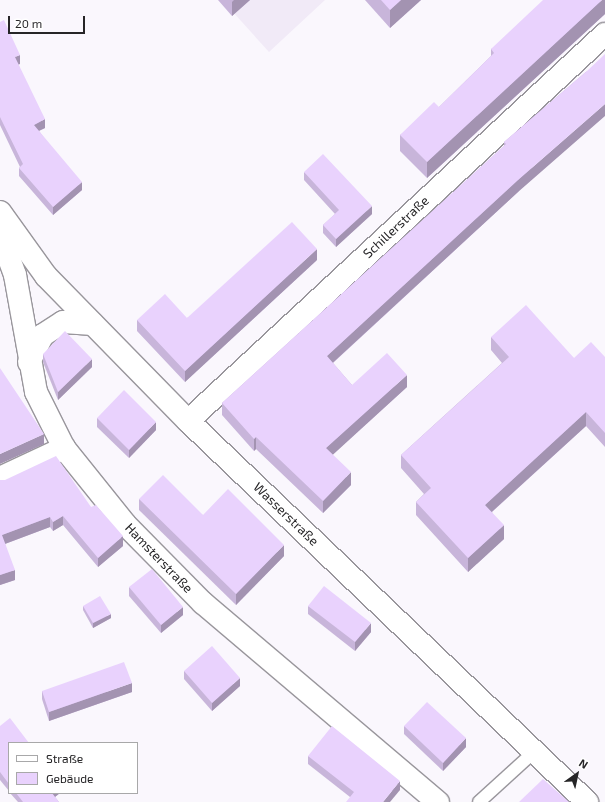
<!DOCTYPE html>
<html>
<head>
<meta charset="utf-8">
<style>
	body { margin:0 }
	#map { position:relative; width:605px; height:802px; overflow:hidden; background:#faf7fd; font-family:"Exo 2",sans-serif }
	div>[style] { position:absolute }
	.built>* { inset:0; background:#f1eaf7 }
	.roads { filter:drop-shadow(1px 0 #99969c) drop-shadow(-1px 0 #99969c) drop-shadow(0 1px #99969c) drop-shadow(0 -1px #99969c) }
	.lane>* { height:12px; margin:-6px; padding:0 6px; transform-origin:6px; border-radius:6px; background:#fff }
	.street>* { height:22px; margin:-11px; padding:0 11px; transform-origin:11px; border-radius:11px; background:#fff }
	.secondary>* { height:22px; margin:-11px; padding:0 11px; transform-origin:11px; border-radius:11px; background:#fff }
	.wall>* { inset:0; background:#c8b5da }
	.shaded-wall>* { inset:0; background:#a393b1 }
	.building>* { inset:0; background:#e9d2fd }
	span { translate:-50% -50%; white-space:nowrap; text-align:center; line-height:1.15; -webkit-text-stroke:4px #fff; paint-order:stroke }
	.street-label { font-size:13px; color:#262527 }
	.legend { position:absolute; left:8px; top:742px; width:130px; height:52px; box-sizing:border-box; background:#fff; border:1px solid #a8a8a9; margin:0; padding:5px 7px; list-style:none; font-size:12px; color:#262527 }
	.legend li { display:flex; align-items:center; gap:8px; height:20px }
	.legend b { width:20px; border:1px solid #a8a8a9 }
	.north { position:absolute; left:557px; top:754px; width:40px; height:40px; -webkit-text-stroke:3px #fff; paint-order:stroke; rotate:33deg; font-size:11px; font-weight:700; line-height:16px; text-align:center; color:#262527 }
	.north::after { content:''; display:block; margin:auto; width:14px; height:18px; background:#262527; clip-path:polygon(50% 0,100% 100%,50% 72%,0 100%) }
	.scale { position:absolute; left:8px; top:16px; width:77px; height:18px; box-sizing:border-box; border:2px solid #262527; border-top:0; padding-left:5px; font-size:12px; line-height:14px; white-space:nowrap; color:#262527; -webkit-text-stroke:3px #fff; paint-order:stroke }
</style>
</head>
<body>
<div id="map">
	<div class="built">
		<i style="clip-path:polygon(222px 0,325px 0,269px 52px)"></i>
	</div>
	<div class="roads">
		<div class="lane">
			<i style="left:479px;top:802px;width:74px;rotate:-42.3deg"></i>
		</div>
		<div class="street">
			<i style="left:188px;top:421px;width:569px;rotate:-42.86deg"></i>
			<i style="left:0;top:478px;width:71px;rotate:-25.1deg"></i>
		</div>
		<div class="secondary">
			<i style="left:0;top:212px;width:79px;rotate:54.3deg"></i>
			<i style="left:46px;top:276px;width:203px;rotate:45.6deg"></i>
			<i style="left:188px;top:421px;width:552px;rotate:43.68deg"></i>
			<i style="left:0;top:234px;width:44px;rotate:69.9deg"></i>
			<i style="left:15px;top:275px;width:119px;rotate:79.8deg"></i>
			<i style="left:36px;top:392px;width:63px;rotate:63.4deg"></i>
			<i style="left:64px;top:448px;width:97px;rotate:51.2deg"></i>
			<i style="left:125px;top:524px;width:111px;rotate:45.4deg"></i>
			<i style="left:203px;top:603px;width:308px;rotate:40.3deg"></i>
			<i style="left:29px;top:362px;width:30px;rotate:-63deg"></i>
			<i style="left:43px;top:335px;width:24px;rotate:-33deg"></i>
			<i style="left:63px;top:322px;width:30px;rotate:4deg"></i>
		</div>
	</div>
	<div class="wall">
		<i style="clip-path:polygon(218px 0,250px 0,232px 16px)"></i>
		<i style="clip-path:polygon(365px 0,421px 0,390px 28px)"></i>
		<i style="clip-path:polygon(605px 0,605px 14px,427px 178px,400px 151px,400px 135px,439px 107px,491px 56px,491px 49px)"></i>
		<i style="clip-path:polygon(0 22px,20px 64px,18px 64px,45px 128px,39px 131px,82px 190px,53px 215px,19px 176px,19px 168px,20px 167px,0 125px)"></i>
		<i style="clip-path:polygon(587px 71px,518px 192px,333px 363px,352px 385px,407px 387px,332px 455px,351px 485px,323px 513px,256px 449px,254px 451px,222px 415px,222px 403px,504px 146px,504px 142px)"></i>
		<i style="clip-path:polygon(304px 172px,372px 214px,336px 247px,323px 233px,323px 225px,335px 214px,304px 180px)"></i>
		<i style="clip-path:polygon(317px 260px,185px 382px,137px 331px,137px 320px,187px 318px)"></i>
		<i style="clip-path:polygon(491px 337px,574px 358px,605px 357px,605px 447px,586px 426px,492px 512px,504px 539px,468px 572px,416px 515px,416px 502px,424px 494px,401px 468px,401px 455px,502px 363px,491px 350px)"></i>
		<i style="clip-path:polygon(43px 354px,92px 367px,58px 400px,43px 362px)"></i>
		<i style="clip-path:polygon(97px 418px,156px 430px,129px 458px,97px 427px)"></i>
		<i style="clip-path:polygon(0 480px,91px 507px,123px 546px,98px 567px,63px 525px,53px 531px,50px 527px,5px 544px,15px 580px,0 585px)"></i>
		<i style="clip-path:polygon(139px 499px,203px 515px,284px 556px,236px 605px,139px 510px)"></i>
		<i style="clip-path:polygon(129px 587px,183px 615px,161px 633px,129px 596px)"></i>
		<i style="clip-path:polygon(83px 606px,111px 618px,93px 628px,83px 610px)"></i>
		<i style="clip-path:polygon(308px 606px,371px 632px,355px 651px,308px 614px)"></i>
		<i style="clip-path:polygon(184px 671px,240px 686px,212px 711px,184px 679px)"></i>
		<i style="clip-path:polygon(42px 691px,132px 692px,49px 721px,42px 699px)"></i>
		<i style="clip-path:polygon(0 726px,9px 743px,9px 791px,0 780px)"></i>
		<i style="clip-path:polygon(404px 726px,466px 747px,443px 771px,404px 734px)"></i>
		<i style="clip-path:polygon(308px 756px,400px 790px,350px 797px,308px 764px)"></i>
		<i style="clip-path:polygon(10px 793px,60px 793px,55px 797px,59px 802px,18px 802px)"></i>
	</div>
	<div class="shaded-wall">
		<i style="clip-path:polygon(234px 0,250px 0,232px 16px,232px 2px)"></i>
		<i style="clip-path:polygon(401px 0,421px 0,390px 28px,390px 10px)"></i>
		<i style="clip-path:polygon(602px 0,605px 0,605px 14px,427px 178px,427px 162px)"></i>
		<i style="clip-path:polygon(20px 55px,20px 64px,15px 66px,15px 57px)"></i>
		<i style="clip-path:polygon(605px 104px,605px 116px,518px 192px,327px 368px,327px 356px,518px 180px)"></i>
		<i style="clip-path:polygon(45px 119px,45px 128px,34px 133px,34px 125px)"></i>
		<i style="clip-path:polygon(82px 182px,82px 190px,53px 215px,53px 207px)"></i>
		<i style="clip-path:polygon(372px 206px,372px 214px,336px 247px,336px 239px)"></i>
		<i style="clip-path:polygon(317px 249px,317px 260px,185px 382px,185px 371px)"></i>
		<i style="clip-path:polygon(92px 359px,92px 367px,58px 400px,58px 392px)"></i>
		<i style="clip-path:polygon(407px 375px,407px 387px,326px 461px,326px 448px)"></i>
		<i style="clip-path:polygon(586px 412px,586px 426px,485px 518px,485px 505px)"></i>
		<i style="clip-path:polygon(156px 422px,156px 430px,129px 458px,129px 450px)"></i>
		<i style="clip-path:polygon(44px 434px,44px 444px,0 464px,0 454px)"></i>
		<i style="clip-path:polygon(256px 437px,256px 449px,254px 451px,254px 439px)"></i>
		<i style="clip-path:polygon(351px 472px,351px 485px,323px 513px,323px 501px)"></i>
		<i style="clip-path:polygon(63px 516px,63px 525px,53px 531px,53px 522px)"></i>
		<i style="clip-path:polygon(50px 517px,50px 527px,2px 545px,2px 535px)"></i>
		<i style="clip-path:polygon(504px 525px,504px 539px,468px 572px,468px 558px)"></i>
		<i style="clip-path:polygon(123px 536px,123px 546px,98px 567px,98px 558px)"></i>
		<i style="clip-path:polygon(284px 545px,284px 556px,236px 605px,236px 594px)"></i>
		<i style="clip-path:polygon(15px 570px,15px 580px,0 585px,0 575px)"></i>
		<i style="clip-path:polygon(183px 607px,183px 615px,161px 633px,161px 625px)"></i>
		<i style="clip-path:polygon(111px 614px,111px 618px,93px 628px,93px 623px)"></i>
		<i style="clip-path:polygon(371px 623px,371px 632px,355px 651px,355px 642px)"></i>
		<i style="clip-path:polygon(240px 678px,240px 686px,212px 711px,212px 703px)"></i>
		<i style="clip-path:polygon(132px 683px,132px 692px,49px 721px,49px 712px)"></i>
		<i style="clip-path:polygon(466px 738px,466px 747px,443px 771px,443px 763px)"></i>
		<i style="clip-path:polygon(400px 781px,400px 790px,390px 802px,383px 802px)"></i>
		<i style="clip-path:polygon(51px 793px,60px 793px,51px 800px)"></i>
	</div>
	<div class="building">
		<i style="clip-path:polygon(381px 0,401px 0,390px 10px)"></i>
		<i style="clip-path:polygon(543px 0,602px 0,427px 162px,400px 135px,434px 102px,439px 107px,494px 53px,491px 49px)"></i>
		<i style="clip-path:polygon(4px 20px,20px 55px,15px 57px,45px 119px,34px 125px,82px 182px,53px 207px,19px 168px,23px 164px,0 117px,0 22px)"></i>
		<i style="clip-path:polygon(605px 54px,605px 104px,518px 180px,327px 356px,352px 385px,387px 353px,407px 375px,326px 448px,351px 472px,323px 501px,256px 437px,254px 439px,222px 403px,506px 144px,504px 142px,587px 71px)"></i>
		<i style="clip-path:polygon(323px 154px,372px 206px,336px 239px,323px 225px,339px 210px,304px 172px)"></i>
		<i style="clip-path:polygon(292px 222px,317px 249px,185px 371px,137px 320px,165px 294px,187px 318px)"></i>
		<i style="clip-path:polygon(526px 305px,574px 358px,591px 342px,605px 357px,605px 433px,586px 412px,485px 505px,504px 525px,468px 558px,416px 502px,431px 488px,401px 455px,509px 357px,491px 337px)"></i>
		<i style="clip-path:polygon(65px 331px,92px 359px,58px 392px,43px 354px)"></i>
		<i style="clip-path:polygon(0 368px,44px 434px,0 454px)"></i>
		<i style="clip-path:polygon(124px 390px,156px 422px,129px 450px,97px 418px)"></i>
		<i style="clip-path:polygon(56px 456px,91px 507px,96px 505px,123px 536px,98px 558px,63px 516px,53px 522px,50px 517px,2px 535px,15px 570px,0 575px,0 480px,5px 480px)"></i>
		<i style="clip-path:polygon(163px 475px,203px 515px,228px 489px,284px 545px,236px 594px,139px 499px)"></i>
		<i style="clip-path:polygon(152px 569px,183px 607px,161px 625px,129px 587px)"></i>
		<i style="clip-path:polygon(324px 586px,371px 623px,355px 642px,308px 606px)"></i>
		<i style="clip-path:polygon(100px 596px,111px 614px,93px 623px,83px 606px)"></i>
		<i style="clip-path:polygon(212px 646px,240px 678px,212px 703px,184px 671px)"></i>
		<i style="clip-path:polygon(124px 662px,132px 683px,49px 712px,42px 691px)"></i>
		<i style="clip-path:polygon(427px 702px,466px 738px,443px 763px,404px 726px)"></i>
		<i style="clip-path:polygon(10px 718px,29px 743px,9px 743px,9px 784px,0 772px,0 726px)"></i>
		<i style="clip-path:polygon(332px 726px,400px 781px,383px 802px,346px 802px,354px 792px,308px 756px)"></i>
		<i style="clip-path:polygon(543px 779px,569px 802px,519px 802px)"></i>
		<i style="clip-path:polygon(16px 793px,52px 793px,59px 802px,23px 802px)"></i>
	</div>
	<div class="street-label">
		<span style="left:396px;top:227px;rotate:-43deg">Schillerstraße</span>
		<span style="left:286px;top:514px;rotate:44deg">Wasserstraße</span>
		<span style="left:159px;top:558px;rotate:46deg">Hamsterstraße</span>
	</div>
	<ul class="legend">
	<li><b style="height:5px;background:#fff"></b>Straße</li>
	<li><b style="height:11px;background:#e9d2fd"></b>Gebäude</li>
	</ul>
	<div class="north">N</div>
	<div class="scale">20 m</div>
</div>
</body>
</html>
